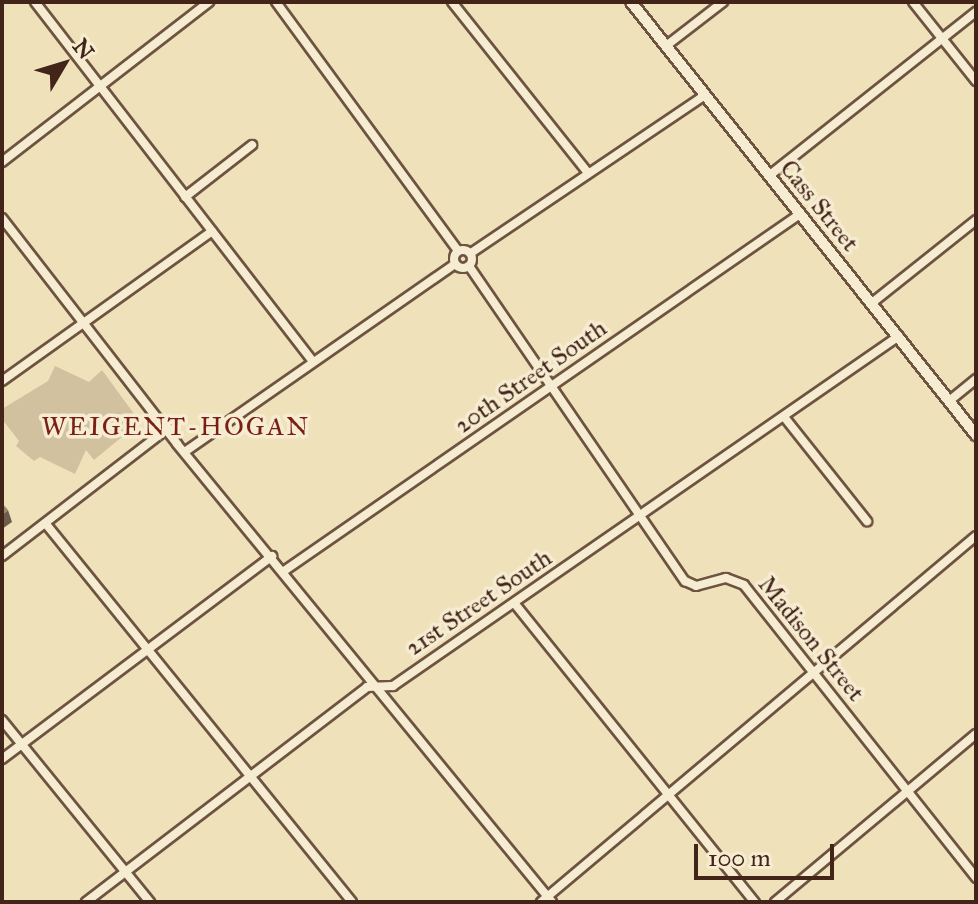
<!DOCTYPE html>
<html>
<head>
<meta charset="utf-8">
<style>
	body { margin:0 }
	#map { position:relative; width:978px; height:904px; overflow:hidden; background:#efe1ba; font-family:"IM FELL Great Primer",serif }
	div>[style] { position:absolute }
	.green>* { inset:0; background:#d2c19f }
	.roads { filter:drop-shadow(2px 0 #6e5341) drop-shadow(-2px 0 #6e5341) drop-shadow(0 2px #6e5341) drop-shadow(0 -2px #6e5341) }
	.minor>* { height:8px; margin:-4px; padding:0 4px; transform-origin:4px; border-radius:4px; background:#f5ecd2 }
	.minor>.ring { margin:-4px; padding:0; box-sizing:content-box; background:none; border:8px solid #f5ecd2; border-radius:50% }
	.tertiary>* { height:10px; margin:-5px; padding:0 5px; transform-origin:5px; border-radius:5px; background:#f5ecd2 }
	.shaded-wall>* { inset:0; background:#6d5e4c }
	.building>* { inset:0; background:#9c866d }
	span { translate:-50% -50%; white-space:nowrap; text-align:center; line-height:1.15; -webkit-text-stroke:7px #f5ecd2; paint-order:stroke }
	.street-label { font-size:24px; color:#432419 }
	.neighbourhood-label { font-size:26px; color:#7a1f14; letter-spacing:2px }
	.frame { position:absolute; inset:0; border:4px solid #432419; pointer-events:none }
	.north { position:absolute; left:24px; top:24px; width:80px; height:80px; -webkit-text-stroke:6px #f5ecd2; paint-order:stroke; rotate:52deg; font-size:22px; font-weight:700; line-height:32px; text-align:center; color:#432419 }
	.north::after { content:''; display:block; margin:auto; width:28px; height:36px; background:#432419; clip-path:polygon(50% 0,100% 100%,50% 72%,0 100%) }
	.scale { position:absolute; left:694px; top:844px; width:140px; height:36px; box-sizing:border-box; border:4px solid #432419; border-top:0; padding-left:10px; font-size:24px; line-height:28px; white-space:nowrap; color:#432419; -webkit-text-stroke:6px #f5ecd2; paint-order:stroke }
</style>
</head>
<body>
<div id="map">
	<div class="green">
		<i style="clip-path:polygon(55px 366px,89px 382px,102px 370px,140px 422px,94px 460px,86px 450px,75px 474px,40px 457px,34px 461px,16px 446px,19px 441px,2px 419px,2px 409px,48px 381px)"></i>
	</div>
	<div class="roads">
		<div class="minor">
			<i style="left:35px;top:2px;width:453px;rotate:52.3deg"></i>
			<i style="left:276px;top:2px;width:308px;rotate:53.8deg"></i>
			<i style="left:452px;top:2px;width:218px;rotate:51.5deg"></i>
			<i style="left:913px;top:2px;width:101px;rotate:51.4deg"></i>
			<i style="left:666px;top:46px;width:72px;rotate:-37.7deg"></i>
			<i style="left:2px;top:162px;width:262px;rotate:-37.7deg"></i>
			<i style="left:770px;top:175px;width:263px;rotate:-38.4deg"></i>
			<i style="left:185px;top:197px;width:85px;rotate:-37.8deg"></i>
			<i style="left:2px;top:218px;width:286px;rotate:52.2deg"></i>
			<i style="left:177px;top:444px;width:592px;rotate:50.69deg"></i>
			<i class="ring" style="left:454px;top:250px;width:10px;height:10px"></i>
			<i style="left:471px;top:253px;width:282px;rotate:-34deg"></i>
			<i style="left:469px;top:266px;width:382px;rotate:55.6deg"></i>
			<i style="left:685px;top:581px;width:12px;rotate:24deg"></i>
			<i style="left:696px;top:586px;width:31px;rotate:-15deg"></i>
			<i style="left:726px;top:578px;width:19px;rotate:21deg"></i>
			<i style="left:744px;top:585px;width:374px;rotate:51.6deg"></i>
			<i style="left:872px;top:303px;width:133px;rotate:-38.6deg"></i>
			<i style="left:2px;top:381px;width:258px;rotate:-35.5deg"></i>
			<i style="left:949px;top:401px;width:35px;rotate:-39deg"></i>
			<i style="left:785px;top:418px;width:132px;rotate:51.5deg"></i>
			<i style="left:186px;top:451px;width:328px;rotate:-34.8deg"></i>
			<i style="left:46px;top:524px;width:486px;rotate:51deg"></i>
			<i style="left:2px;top:556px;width:210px;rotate:-37.6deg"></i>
			<i style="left:284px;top:571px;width:627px;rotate:-34.68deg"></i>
			<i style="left:515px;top:604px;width:383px;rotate:51.2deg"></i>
			<i style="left:2px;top:720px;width:235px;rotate:50.9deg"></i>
			<i style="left:2px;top:759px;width:338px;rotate:-36.9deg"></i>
			<i style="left:86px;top:902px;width:354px;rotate:-37.4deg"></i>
			<i style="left:367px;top:687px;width:26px;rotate:-2deg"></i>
			<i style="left:393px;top:686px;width:615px;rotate:-34.67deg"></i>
			<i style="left:541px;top:902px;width:568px;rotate:-40.08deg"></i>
			<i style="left:775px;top:902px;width:262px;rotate:-39.9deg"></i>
		</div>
		<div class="tertiary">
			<i style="left:631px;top:2px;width:554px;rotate:51.45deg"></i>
		</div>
	</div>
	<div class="shaded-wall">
		<i style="clip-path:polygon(8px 510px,12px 522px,2px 529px,2px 515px)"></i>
	</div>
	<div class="building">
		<i style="clip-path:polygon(2px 503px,8px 510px,2px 515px)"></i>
	</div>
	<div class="street-label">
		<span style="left:819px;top:206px;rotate:51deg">Cass Street</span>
		<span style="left:531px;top:377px;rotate:-35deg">20th Street South</span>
		<span style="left:479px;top:603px;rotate:-34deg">21st Street South</span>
		<span style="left:811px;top:639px;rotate:51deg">Madison Street</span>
	</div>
	<div class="neighbourhood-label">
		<span style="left:176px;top:427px">WEIGENT-HOGAN</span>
	</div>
	<div class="frame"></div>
	<div class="north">N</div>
	<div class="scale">100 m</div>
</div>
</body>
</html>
